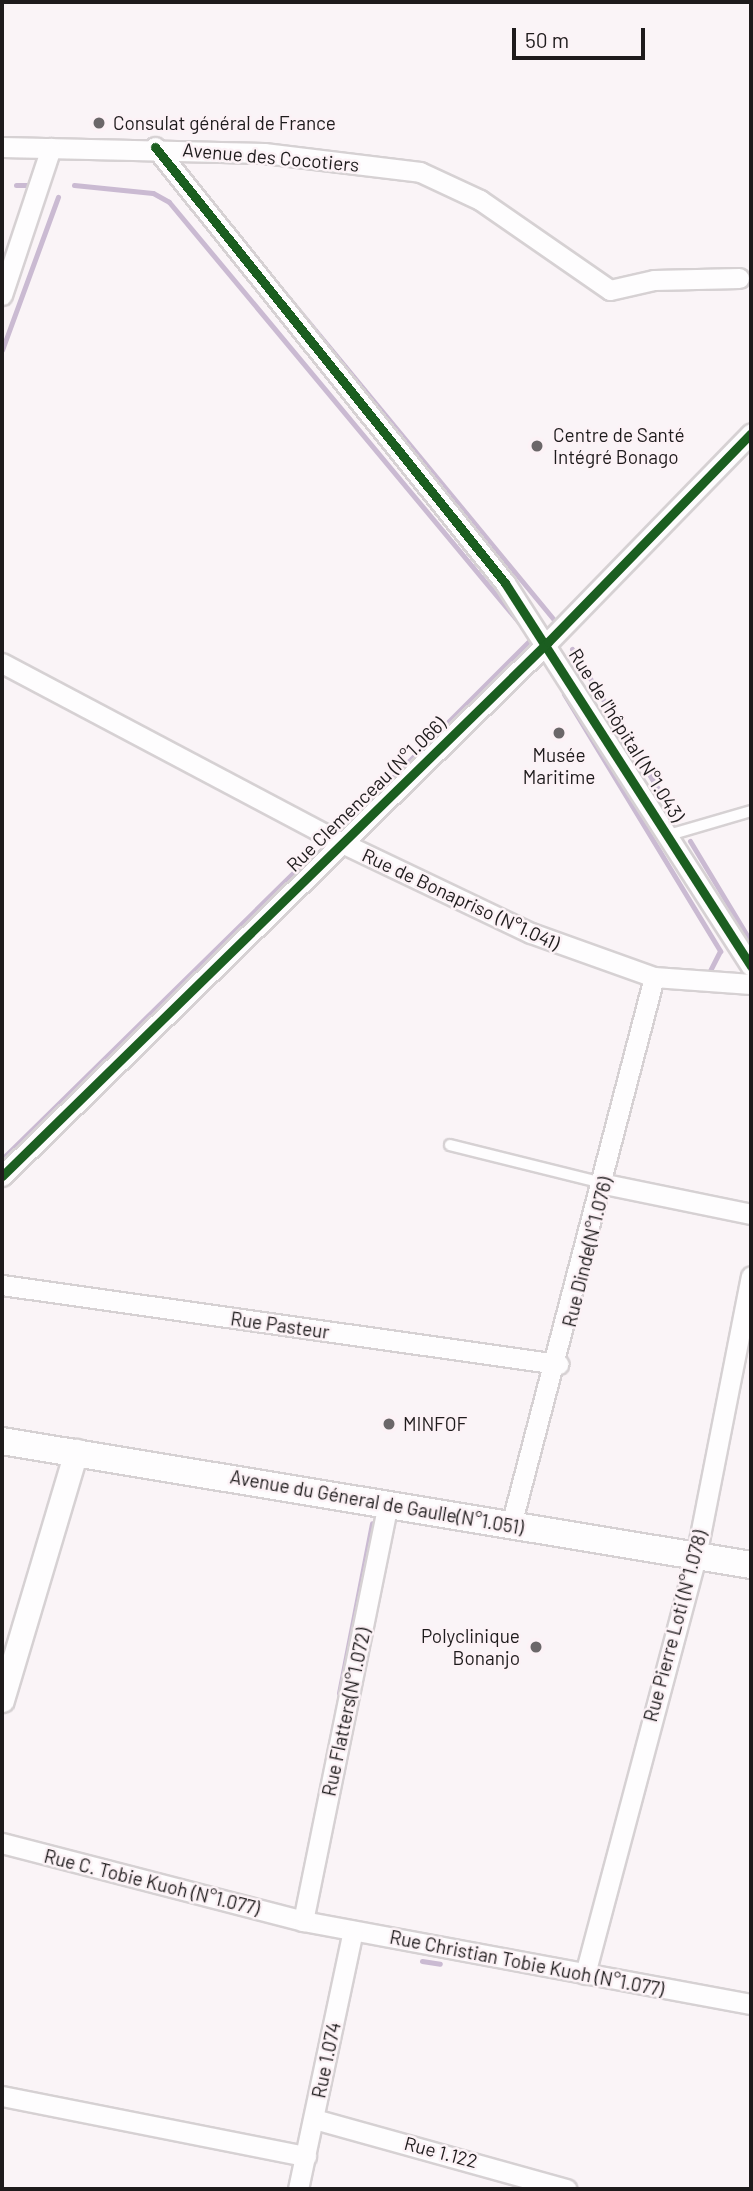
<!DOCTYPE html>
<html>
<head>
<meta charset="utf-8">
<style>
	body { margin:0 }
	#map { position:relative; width:753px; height:2191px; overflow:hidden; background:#faf4f7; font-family:Barlow,sans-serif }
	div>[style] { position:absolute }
	.stream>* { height:5px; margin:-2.5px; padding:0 2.5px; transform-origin:2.5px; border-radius:2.5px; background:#cabad2 }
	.roads { filter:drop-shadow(2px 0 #d6d1d3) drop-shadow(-2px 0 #d6d1d3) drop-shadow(0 2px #d6d1d3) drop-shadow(0 -2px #d6d1d3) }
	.service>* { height:10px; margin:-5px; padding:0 5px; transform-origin:5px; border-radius:5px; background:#fefdfe }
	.minor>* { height:19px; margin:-9.5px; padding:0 9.5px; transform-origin:9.5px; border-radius:9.5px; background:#fefdfe }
	.tertiary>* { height:23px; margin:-11.5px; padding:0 11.5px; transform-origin:11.5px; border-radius:11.5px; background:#fefdfe }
	.secondary>* { height:26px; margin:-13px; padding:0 13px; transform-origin:13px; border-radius:13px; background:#fefdfe }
	.cycleway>* { height:9px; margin:-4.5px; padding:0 4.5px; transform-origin:4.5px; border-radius:4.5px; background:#1b5e20 }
	.dots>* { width:19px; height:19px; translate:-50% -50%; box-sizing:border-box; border:4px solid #fcf2f6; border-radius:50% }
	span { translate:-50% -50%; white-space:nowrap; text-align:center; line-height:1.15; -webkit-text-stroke:5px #fcf2f6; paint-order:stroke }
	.poi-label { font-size:19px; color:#1e1b1c }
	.left { translate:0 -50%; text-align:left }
	.right { translate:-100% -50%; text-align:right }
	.street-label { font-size:19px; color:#1e1b1c }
	.frame { position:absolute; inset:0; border:4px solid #1e1b1c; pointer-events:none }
	.scale { position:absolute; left:512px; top:28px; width:133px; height:32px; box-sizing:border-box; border:4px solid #1e1b1c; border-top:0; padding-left:9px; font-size:21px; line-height:24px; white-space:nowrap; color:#1e1b1c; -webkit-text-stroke:5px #fcf2f6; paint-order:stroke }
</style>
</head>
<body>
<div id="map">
	<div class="stream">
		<i style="left:16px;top:185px;width:12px"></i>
		<i style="left:28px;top:185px;width:6px;rotate:90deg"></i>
		<i style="left:74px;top:185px;width:79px;rotate:5.8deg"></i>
		<i style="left:153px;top:193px;width:18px;rotate:29deg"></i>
		<i style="left:169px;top:202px;width:550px;rotate:50.23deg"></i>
		<i style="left:278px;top:285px;width:440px;rotate:50.5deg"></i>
		<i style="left:2px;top:350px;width:163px;rotate:-69.9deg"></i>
		<i style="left:572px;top:649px;width:183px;rotate:58.4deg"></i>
		<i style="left:564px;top:694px;width:301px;rotate:58.7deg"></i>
		<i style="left:720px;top:951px;width:22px;rotate:117deg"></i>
		<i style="left:335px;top:835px;width:279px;rotate:-45deg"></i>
		<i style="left:690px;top:841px;width:118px;rotate:58.9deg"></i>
		<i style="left:2px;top:1159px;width:436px;rotate:-44.5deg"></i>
		<i style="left:339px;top:1693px;width:173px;rotate:-79deg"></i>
		<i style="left:422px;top:1961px;width:18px;rotate:9deg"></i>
	</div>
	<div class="roads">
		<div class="service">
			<i style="left:669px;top:835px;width:85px;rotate:-16.3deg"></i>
			<i style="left:450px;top:1145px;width:157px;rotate:14deg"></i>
		</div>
		<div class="minor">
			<i style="left:2px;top:147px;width:262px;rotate:1.3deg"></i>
			<i style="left:264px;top:153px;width:157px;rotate:6.9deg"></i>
			<i style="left:420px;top:172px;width:66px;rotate:25deg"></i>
			<i style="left:480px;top:200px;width:158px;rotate:34.7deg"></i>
			<i style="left:610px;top:290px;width:45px;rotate:-12.8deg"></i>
			<i style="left:654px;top:280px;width:85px;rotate:-1.3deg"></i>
			<i style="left:155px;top:147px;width:559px;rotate:51.24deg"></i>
			<i style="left:505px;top:583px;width:455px;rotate:57.3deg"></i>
			<i style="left:2px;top:295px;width:155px;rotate:-71.6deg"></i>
			<i style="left:2px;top:663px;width:385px;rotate:27.9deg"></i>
			<i style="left:342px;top:843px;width:209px;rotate:25.5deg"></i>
			<i style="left:531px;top:933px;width:131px;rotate:19.7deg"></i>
			<i style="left:654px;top:977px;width:97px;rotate:4.1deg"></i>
			<i style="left:2px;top:1176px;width:764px;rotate:-44.36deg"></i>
			<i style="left:548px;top:642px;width:291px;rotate:-45.8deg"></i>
			<i style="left:605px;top:1184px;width:149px;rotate:11.6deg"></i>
			<i style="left:2px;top:1285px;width:562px;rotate:8.09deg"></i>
			<i style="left:511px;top:1525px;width:566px;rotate:-75.37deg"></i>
			<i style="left:2px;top:1843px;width:311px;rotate:14.5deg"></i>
			<i style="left:303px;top:1921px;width:456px;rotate:10.5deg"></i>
			<i style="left:303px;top:1921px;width:426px;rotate:-78.5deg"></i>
			<i style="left:585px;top:1974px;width:432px;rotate:-75.1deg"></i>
			<i style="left:696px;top:1556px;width:285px;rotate:-78.9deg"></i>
			<i style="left:2px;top:2096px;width:310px;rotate:11.2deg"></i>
			<i style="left:314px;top:2119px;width:262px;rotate:15.5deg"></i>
			<i style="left:298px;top:2189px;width:264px;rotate:-78deg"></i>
		</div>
		<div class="tertiary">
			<i style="left:2px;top:1700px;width:260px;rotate:-73.4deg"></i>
		</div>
		<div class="secondary">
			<i style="left:2px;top:1441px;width:759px;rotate:9.4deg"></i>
		</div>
	</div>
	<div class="cycleway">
		<i style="left:155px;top:147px;width:559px;rotate:51.24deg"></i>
		<i style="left:505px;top:583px;width:455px;rotate:57.3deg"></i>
		<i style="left:2px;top:1176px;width:764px;rotate:-44.36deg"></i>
		<i style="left:548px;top:642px;width:291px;rotate:-45.8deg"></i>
	</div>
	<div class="dots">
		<i style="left:99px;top:123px;background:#6b6769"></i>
		<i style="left:537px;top:446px;background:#6b6769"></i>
		<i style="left:559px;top:733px;background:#6b6769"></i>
		<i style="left:389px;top:1424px;background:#6b6769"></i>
		<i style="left:536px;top:1647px;background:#6b6769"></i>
	</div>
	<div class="poi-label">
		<span class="left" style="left:113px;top:123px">Consulat général de France</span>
		<span class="left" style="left:553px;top:446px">Centre de Santé<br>Intégré Bonago</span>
		<span style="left:559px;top:766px">Musée<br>Maritime</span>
		<span class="left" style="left:403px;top:1424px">MINFOF</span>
		<span class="right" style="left:520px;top:1647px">Polyclinique<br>Bonanjo</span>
	</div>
	<div class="street-label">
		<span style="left:271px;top:157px;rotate:5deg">Avenue des Cocotiers</span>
		<span style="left:627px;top:735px;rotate:58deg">Rue de l'hôpital (N°1.043)</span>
		<span style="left:366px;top:794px;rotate:-44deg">Rue Clemenceau (N°1.066)</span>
		<span style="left:461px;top:899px;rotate:25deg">Rue de Bonapriso (N°1.041)</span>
		<span style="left:587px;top:1252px;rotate:-76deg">Rue Dinde(N°1.076)</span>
		<span style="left:280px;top:1325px;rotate:8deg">Rue Pasteur</span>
		<span style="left:377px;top:1502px;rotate:10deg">Avenue du Géneral de Gaulle(N°1.051)</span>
		<span style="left:675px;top:1626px;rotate:-75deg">Rue Pierre Loti (N°1.078)</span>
		<span style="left:346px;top:1712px;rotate:-78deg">Rue Flatters(N°1.072)</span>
		<span style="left:152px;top:1882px;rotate:14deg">Rue C. Tobie Kuoh (N°1.077)</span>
		<span style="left:527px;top:1963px;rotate:11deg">Rue Christian Tobie Kuoh (N°1.077)</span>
		<span style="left:326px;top:2060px;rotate:-78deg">Rue 1.074</span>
		<span style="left:441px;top:2152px;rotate:15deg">Rue 1.122</span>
	</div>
	<div class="frame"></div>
	<div class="scale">50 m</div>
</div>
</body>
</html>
